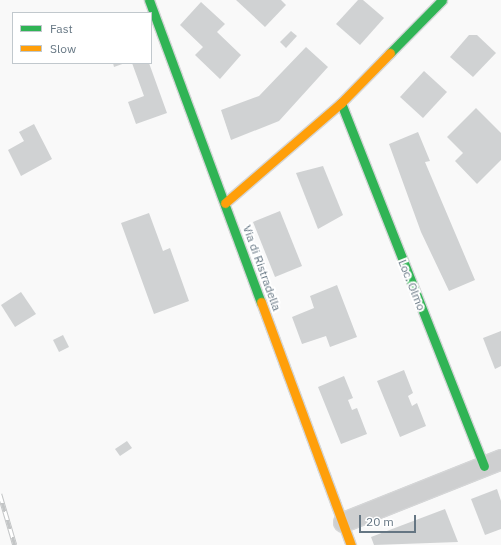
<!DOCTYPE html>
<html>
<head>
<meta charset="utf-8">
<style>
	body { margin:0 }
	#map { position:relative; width:501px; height:545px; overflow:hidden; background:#f9f9f9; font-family:"IBM Plex Sans",sans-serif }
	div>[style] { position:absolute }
	.building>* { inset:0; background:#d0d2d3 }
	.roads { filter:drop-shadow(1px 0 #d5d6d7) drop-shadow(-1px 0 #d5d6d7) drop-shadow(0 1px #d5d6d7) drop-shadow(0 -1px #d5d6d7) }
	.street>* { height:19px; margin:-9.5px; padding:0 9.5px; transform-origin:9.5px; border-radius:9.5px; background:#cecfd0 }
	.fast>* { height:9px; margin:-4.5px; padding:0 4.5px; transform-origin:4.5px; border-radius:4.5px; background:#30b455 }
	.slow>* { height:9px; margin:-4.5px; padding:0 4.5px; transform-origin:4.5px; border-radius:4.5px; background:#ff9f0a }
	.rail>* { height:4.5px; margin-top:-2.25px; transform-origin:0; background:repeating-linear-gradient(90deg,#fff 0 9px,#c3c5c6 0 18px); box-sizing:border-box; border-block:1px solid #c3c5c6 }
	span { translate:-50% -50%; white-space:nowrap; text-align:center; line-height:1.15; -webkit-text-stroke:4px #fff; paint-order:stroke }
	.street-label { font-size:12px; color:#657683 }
	.legend { position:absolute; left:12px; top:12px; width:140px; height:52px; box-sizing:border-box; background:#fff; border:1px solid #c1c8cd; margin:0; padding:5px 7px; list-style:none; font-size:12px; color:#657683 }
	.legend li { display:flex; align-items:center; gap:8px; height:20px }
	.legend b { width:20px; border:1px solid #c1c8cd }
	.scale { position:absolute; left:359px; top:515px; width:57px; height:18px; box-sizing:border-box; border:2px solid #657683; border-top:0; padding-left:5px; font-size:12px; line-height:14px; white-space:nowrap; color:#657683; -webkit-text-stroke:3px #fff; paint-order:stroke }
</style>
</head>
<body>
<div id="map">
	<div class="building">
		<i style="clip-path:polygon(236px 0,281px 0,286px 5px,265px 27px)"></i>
		<i style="clip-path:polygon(358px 0,363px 0,384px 18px,360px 45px,336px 24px)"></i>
		<i style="clip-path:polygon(201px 2px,225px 24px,217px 32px,241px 55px,220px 79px,195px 55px,203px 47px,180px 25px)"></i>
		<i style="clip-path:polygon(291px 31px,297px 36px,286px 48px,280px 42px)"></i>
		<i style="clip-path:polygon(469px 35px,477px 35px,496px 53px,473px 77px,450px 57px)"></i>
		<i style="clip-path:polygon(306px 47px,328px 67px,279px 121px,231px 140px,221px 110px,259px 96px)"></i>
		<i style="clip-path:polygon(113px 63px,125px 63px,114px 67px)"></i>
		<i style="clip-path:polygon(132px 63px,149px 63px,167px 113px,136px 124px,128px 102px,144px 96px)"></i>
		<i style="clip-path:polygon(424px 71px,447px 92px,423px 118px,400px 97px)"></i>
		<i style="clip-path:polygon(476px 108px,501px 133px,501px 160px,477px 184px,455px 161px,463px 153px,447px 137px)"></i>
		<i style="clip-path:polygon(34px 124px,52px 159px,21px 176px,8px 150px,24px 141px,19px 132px)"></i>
		<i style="clip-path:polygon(418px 132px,430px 161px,425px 162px,475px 280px,449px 291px,421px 232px,389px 144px)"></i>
		<i style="clip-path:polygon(323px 166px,343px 215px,318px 229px,296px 173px)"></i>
		<i style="clip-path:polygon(280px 211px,302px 266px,275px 277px,253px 222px)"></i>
		<i style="clip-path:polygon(149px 213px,163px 251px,170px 248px,189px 301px,154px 314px,121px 223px)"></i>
		<i style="clip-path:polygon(337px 285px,357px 337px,330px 347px,326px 336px,302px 344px,292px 317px,314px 308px,310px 296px)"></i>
		<i style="clip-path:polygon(21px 292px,36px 314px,15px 327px,1px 305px)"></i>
		<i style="clip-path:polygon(501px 331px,501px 366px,495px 369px,483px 338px)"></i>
		<i style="clip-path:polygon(63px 335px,69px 347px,59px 352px,53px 340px)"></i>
		<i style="clip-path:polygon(404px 370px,413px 393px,408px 396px,412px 406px,417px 403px,426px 426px,400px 437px,377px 381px)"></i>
		<i style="clip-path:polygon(344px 376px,353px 398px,348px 400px,352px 410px,357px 408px,367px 434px,341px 444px,318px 387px)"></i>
		<i style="clip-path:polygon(127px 441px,132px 448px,120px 456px,115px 449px)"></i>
		<i style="clip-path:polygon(497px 489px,501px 501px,501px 529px,485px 535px,471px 499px)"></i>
		<i style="clip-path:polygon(445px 509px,458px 542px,374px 545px,371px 537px)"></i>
	</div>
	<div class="roads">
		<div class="street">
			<i style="left:343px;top:522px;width:170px;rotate:-21.7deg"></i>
		</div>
		<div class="fast">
			<i style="left:149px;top:0;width:322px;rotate:69.7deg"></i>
			<i style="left:390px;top:53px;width:74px;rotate:-45.5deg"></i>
			<i style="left:341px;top:103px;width:390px;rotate:68.5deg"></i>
		</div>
		<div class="slow">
			<i style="left:225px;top:203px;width:153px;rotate:-40.8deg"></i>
			<i style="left:341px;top:103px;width:70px;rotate:-45.6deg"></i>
			<i style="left:261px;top:302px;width:259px;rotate:69.7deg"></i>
		</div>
	</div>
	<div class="rail">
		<i style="left:0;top:494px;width:53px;rotate:73.6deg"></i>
	</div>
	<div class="street-label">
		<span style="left:262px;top:268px;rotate:70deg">Via di Ristradella</span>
		<span style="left:412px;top:285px;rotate:68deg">Loc. Olmo</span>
	</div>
	<ul class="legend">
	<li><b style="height:5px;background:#30b455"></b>Fast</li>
	<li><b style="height:5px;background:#ff9f0a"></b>Slow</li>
	</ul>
	<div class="scale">20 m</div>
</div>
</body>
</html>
